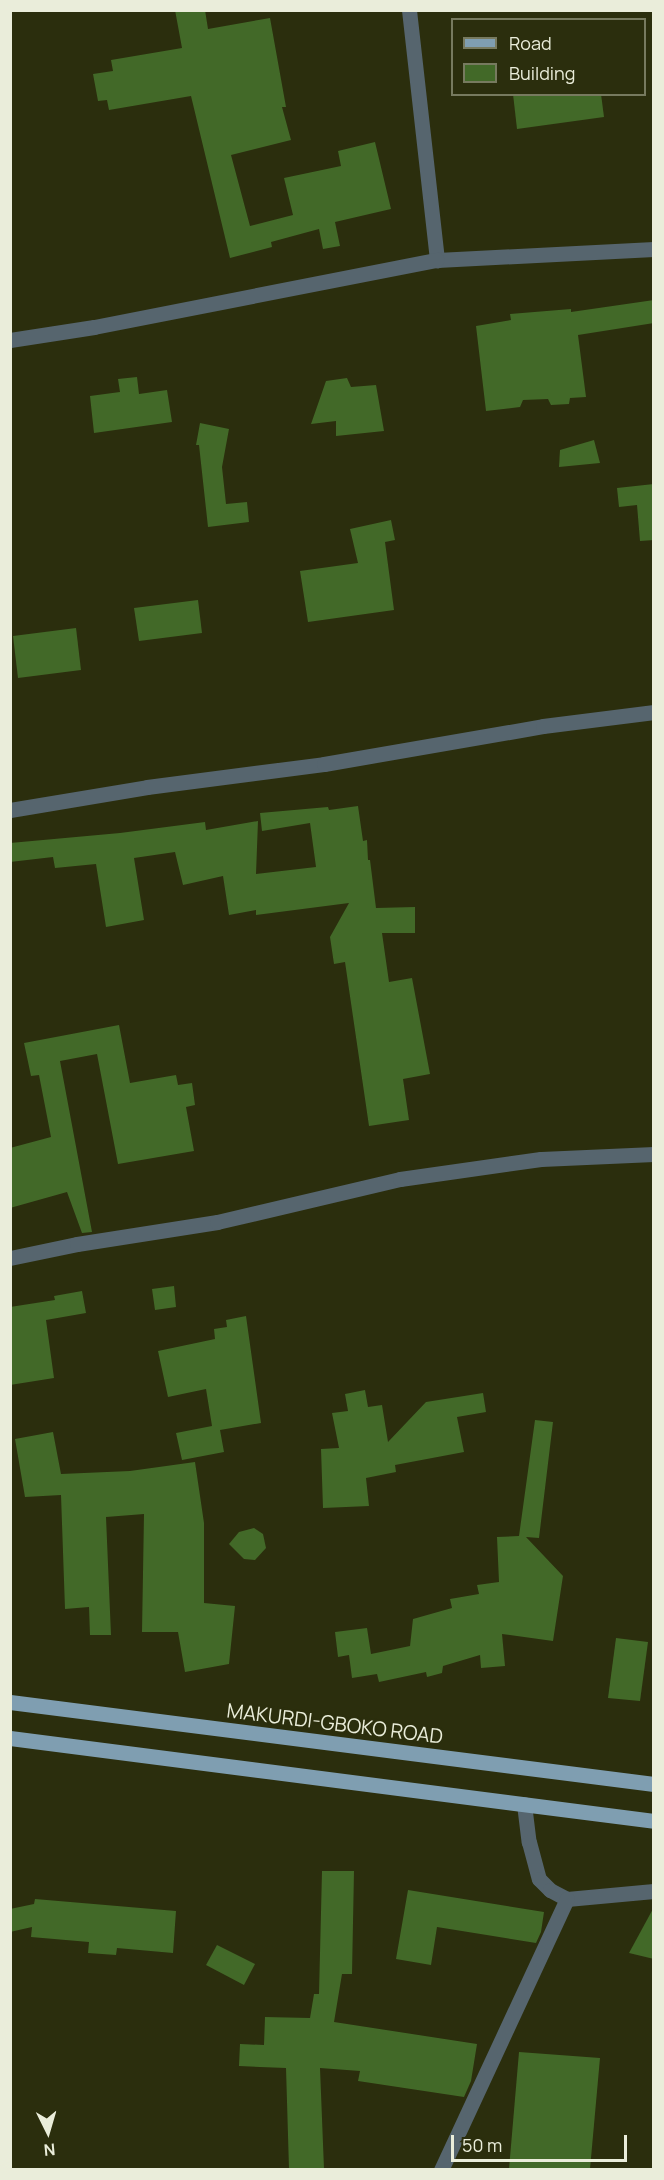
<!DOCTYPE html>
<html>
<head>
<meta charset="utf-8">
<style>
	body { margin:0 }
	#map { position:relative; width:664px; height:2180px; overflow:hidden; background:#2b2e0d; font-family:Manrope,sans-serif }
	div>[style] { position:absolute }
	.building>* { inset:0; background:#426928 }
	.minor>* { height:15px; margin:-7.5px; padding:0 7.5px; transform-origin:7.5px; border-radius:7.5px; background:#56656e }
	.major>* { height:15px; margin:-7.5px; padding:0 7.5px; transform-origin:7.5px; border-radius:7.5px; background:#7f9eb1 }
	span { translate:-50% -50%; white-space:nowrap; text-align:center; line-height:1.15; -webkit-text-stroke:4.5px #2b2e0d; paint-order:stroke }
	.street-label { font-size:20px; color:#eaedda }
	.frame { position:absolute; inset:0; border:12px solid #eaedda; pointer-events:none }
	.legend { position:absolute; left:451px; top:18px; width:195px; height:78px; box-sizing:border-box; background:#2b2e0d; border:2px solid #777a5f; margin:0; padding:8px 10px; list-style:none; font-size:18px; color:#eaedda }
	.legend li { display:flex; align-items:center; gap:12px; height:30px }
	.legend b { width:30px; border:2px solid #777a5f }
	.north { position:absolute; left:18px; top:2102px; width:60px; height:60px; -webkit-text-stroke:4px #2b2e0d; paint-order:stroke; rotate:175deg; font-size:16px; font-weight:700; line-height:24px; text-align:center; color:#eaedda }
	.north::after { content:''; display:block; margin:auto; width:21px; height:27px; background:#eaedda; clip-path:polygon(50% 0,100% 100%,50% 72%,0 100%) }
	.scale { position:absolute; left:451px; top:2135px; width:176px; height:27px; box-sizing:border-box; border:3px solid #eaedda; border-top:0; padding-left:8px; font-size:18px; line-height:21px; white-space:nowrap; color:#eaedda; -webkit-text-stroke:4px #2b2e0d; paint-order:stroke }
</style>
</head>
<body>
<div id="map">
	<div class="building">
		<i style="clip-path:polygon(175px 10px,205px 10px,208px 29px,270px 18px,286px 107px,282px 107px,291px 140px,231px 155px,250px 226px,293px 215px,284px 178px,341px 166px,338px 151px,375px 142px,391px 209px,335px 222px,340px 246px,323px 249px,319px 229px,271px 242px,272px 247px,230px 258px,191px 96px,109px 110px,107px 100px,98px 101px,93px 74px,113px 71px,111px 60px,182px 48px)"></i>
		<i style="clip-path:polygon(513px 94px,601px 94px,604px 117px,517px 129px)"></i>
		<i style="clip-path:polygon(654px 300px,654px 323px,578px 335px,586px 397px,570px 398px,569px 404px,551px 405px,548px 399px,523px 400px,520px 407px,486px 411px,476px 326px,511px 320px,510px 314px,571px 309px,571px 312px)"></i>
		<i style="clip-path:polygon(137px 377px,139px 394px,167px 390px,172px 422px,94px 433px,90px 396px,120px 392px,118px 379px)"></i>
		<i style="clip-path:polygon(347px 378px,351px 387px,376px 385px,384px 431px,336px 436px,336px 421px,311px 424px,326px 381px)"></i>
		<i style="clip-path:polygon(200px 423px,229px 429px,222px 467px,226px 504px,247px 502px,249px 522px,208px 527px,199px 445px,196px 445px)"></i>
		<i style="clip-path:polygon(594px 440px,600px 463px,559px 467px,560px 450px)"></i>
		<i style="clip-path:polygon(654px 484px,654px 540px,640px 541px,637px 505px,619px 507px,617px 488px)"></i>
		<i style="clip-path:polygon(391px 520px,395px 540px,385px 542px,394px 610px,308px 622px,300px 571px,358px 563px,350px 529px)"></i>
		<i style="clip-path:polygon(198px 600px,202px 633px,139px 641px,134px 608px)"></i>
		<i style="clip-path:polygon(76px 628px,81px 670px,18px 678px,13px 636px)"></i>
		<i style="clip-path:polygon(358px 806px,363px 841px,367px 840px,368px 860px,370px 860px,376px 908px,415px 907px,415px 933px,382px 933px,389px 982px,412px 978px,430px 1074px,403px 1079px,409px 1120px,369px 1126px,345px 962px,334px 964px,330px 937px,349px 903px,256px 915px,256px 910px,229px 915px,223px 876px,183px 885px,175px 852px,134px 858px,144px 920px,106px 927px,96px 864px,55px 868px,53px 857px,10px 862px,10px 843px,120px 833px,205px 822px,206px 830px,258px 821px,256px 874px,316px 867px,310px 823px,262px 831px,260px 813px,328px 807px,329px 810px)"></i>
		<i style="clip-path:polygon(119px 1025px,130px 1083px,176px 1075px,178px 1085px,192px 1083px,195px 1105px,186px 1107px,194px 1151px,118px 1164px,97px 1054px,60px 1061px,92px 1232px,82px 1233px,67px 1192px,10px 1208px,10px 1148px,51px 1137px,39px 1075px,31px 1076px,24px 1043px)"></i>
		<i style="clip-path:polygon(174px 1286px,176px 1307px,155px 1310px,152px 1289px)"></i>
		<i style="clip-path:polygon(82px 1291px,86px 1313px,46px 1320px,54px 1378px,10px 1385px,10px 1307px,55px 1300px,54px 1296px)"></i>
		<i style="clip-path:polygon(246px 1316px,261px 1423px,220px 1430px,224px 1452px,182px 1460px,176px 1433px,212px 1426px,206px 1389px,168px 1397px,158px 1351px,215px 1339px,214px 1329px,227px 1327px,226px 1320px)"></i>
		<i style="clip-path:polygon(365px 1390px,368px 1407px,382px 1405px,388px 1442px,426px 1402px,483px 1393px,486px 1412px,457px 1417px,464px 1452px,395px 1465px,396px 1472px,366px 1478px,369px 1506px,323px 1508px,321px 1449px,339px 1448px,332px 1413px,348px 1411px,345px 1394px)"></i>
		<i style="clip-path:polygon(535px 1420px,553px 1422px,539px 1538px,526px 1537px,563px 1576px,553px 1641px,502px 1634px,505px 1666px,481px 1668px,480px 1655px,443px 1666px,442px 1673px,427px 1677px,426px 1672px,379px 1682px,377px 1674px,352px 1678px,349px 1655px,338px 1657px,335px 1632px,367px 1628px,371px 1654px,410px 1646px,413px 1619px,452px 1608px,450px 1599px,479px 1594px,477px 1585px,499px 1582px,497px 1537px,519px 1536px)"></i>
		<i style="clip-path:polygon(53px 1432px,61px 1474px,130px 1471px,195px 1462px,204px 1523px,204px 1603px,235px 1606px,229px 1664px,185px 1672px,178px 1632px,142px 1632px,144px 1514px,106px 1517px,111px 1635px,90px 1635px,89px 1607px,65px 1609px,61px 1495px,25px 1497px,15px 1439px)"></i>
		<i style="clip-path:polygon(254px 1528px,263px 1534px,266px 1548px,255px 1560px,244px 1559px,229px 1544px,239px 1532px)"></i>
		<i style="clip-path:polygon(616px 1638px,648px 1642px,640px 1701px,608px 1698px)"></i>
		<i style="clip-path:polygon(322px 1871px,354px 1871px,352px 1974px,342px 1974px,334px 2022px,477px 2044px,471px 2081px,464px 2097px,358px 2081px,360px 2071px,320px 2068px,324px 2169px,289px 2169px,286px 2068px,239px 2066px,240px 2044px,264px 2045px,265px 2017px,310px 2018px,314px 1994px,319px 1994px)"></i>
		<i style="clip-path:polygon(408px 1890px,544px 1912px,541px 1932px,536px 1943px,437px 1927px,431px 1965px,396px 1959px)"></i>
		<i style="clip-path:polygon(35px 1899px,176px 1911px,173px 1953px,117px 1948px,116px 1955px,88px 1953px,89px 1942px,31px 1937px,32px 1927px,10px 1932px,10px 1909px,34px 1904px)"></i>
		<i style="clip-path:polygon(654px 1907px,654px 1959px,629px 1953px)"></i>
		<i style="clip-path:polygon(217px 1945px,255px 1964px,244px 1985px,206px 1965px)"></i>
		<i style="clip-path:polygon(519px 2052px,600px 2058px,590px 2169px,509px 2169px)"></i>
	</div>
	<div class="minor">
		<i style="left:409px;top:10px;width:252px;rotate:83.6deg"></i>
		<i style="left:437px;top:260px;width:217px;rotate:-2.9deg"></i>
		<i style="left:10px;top:340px;width:85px;rotate:-8.8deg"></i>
		<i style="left:94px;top:327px;width:349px;rotate:-11.1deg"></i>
		<i style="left:10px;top:810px;width:139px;rotate:-9.5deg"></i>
		<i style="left:147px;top:787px;width:178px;rotate:-7.4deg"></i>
		<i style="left:324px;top:764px;width:222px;rotate:-9.8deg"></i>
		<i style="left:543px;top:726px;width:112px;rotate:-7.2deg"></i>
		<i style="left:10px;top:1258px;width:68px;rotate:-11.8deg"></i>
		<i style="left:77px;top:1244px;width:142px;rotate:-8.9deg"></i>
		<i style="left:217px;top:1222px;width:188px;rotate:-13.2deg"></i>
		<i style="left:400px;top:1179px;width:142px;rotate:-8.1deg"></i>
		<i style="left:541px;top:1159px;width:113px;rotate:-2.5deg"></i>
		<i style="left:524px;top:1804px;width:38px;rotate:83deg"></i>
		<i style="left:529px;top:1842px;width:38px;rotate:75deg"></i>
		<i style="left:539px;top:1879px;width:16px;rotate:45deg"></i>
		<i style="left:550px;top:1890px;width:19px;rotate:28deg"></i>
		<i style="left:567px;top:1899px;width:87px;rotate:-5.3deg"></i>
		<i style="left:441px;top:2170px;width:299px;rotate:-65.1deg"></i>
	</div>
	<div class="major">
		<i style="left:10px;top:1702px;width:649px;rotate:7.26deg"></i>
		<i style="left:10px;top:1738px;width:649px;rotate:7.34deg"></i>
	</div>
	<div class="street-label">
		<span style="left:335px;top:1723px;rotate:7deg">MAKURDI-GBOKO ROAD</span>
	</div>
	<div class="frame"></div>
	<ul class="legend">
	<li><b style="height:8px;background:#7f9eb1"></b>Road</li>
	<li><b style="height:16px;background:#426928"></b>Building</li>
	</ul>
	<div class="north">N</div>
	<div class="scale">50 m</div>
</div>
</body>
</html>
